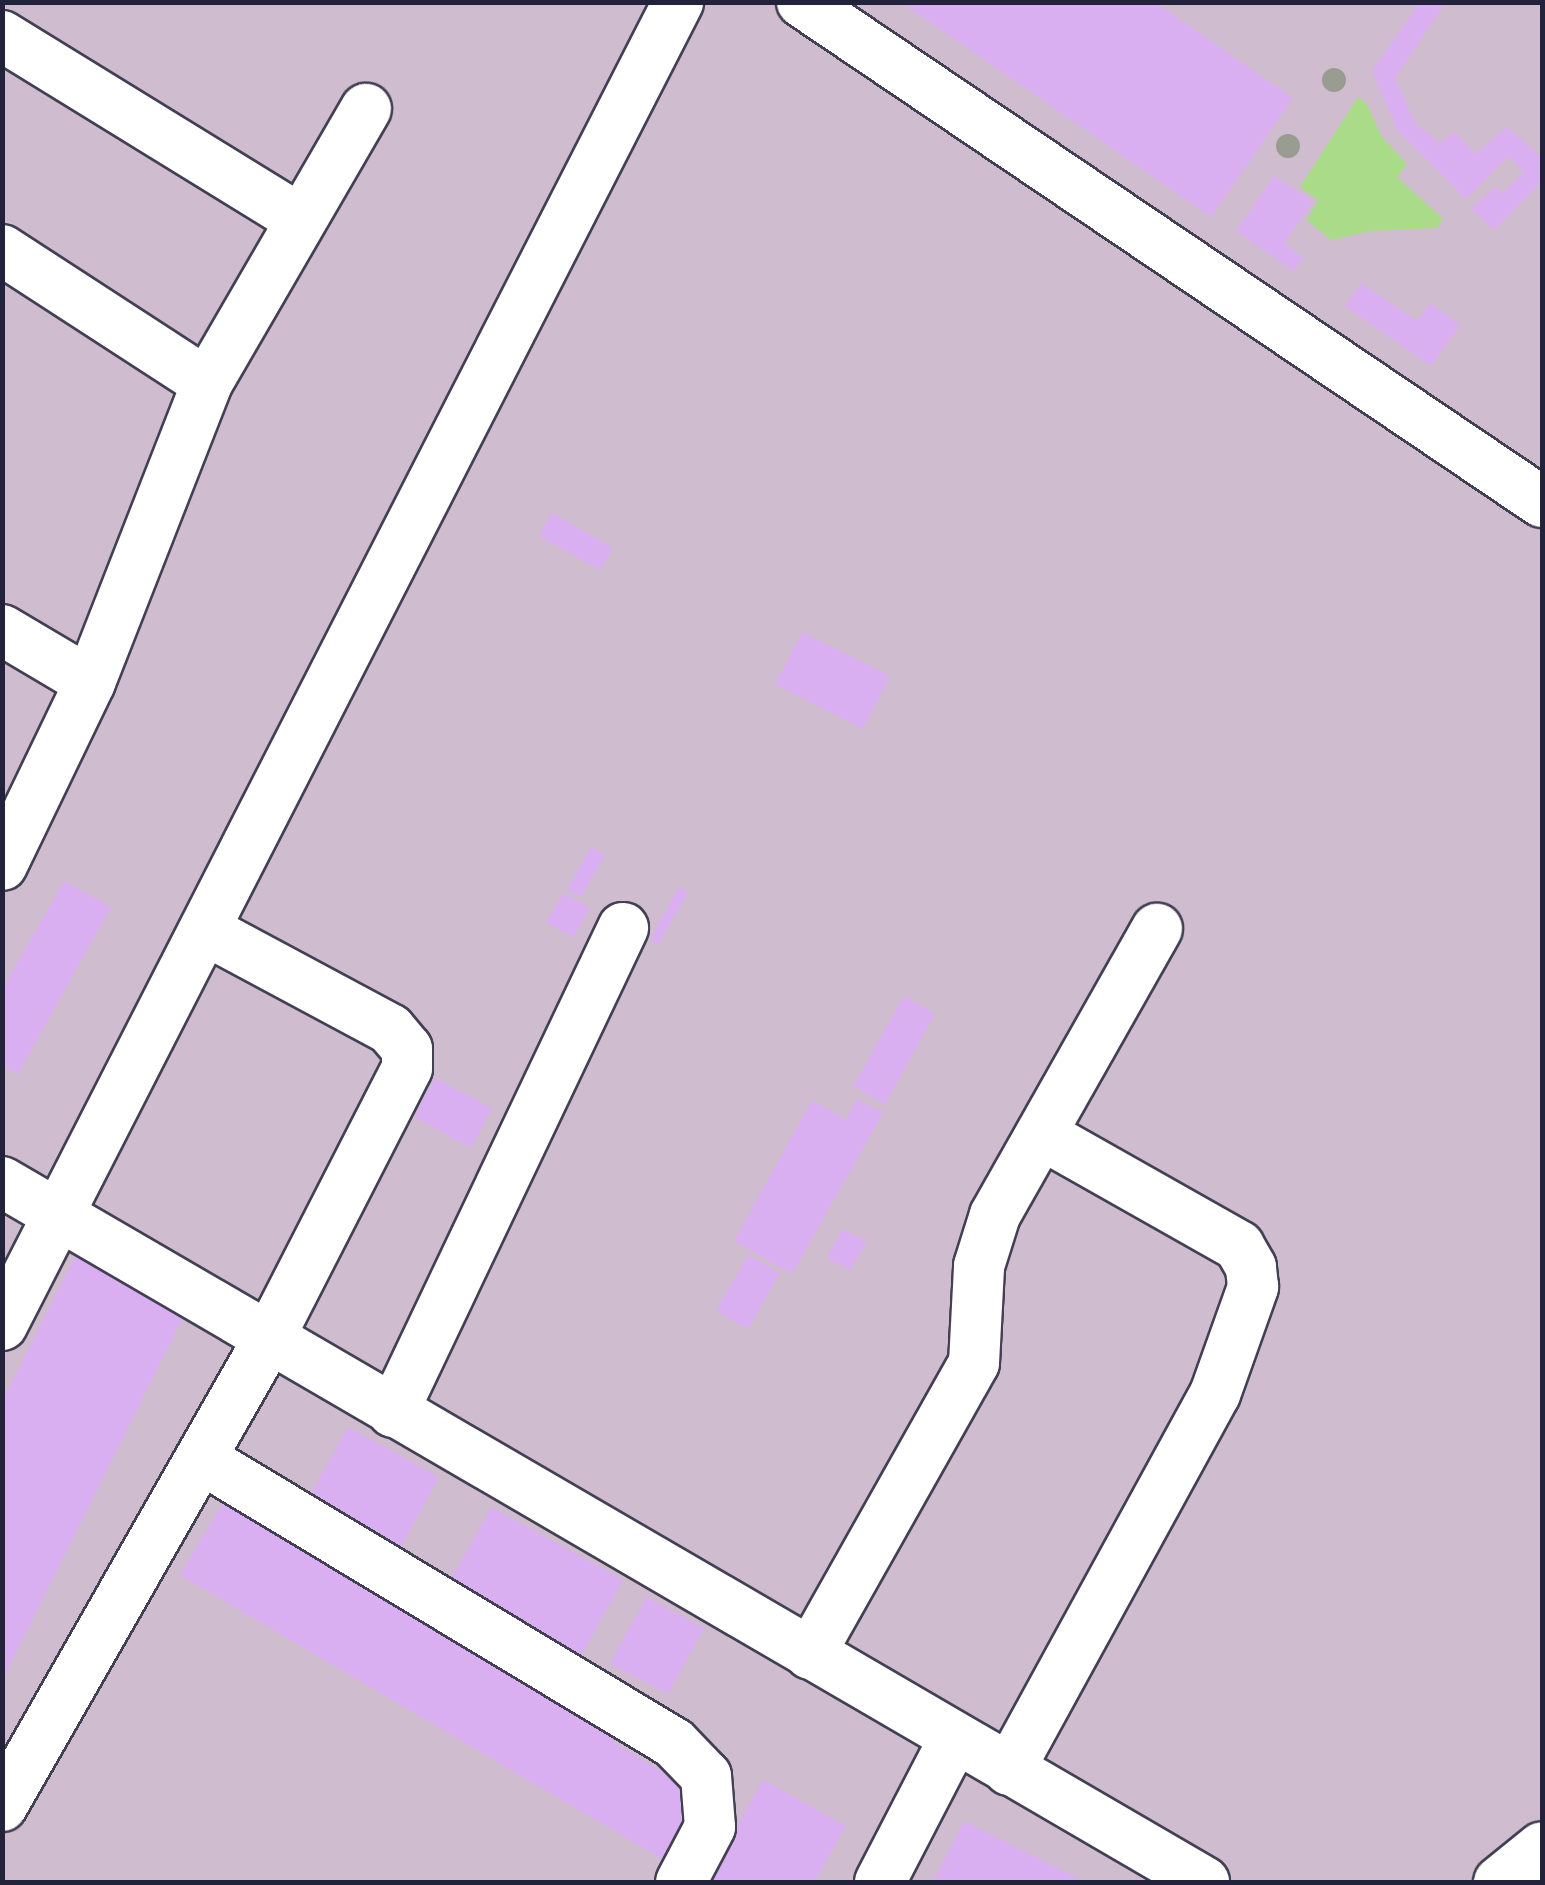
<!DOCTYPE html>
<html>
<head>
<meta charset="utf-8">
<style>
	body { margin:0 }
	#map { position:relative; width:1545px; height:1885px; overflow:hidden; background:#f9eddc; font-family:"Gochi Hand",sans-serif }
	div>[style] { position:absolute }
	.industrial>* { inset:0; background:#cfbdcf }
	.green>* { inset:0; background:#a9db89 }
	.building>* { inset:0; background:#d9aff1 }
	.roads { filter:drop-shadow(2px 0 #424053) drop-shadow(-2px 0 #424053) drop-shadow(0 2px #424053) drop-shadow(0 -2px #424053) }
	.minor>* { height:50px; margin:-25px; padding:0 25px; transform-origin:25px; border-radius:25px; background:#fff }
	.trees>* { width:24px; height:24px; margin:-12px; border-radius:50%; background:#999c90 }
	span { translate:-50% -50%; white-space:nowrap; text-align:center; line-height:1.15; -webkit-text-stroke:9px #fdfcf7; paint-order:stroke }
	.frame { position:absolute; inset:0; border:5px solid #22223b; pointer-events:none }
</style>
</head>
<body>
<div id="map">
	<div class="industrial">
		<i style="clip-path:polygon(3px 3px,1542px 3px,1542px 1882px,3px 1882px)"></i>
	</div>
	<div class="green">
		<i style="clip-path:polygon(1358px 97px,1367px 104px,1382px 137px,1407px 164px,1397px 177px,1443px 219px,1437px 228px,1371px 231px,1331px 240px,1307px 220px,1318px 200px,1300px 187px)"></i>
	</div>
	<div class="building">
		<i style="clip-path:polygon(901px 2px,1155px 2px,1293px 98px,1211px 217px)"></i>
		<i style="clip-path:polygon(1420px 2px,1446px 2px,1395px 78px,1415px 123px,1440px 143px,1455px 132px,1475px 154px,1507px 127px,1542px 158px,1542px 181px,1494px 230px,1471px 209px,1496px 187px,1503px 193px,1524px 172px,1509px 156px,1466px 199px,1398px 131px,1372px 71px)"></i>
		<i style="clip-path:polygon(1274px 176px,1313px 201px,1284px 244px,1304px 258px,1293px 271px,1236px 231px)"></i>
		<i style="clip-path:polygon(1362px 283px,1417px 321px,1430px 303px,1460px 325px,1431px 366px,1345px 306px)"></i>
		<i style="clip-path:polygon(552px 513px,613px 548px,600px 570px,539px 536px)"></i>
		<i style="clip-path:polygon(802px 632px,890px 676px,863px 729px,775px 684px)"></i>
		<i style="clip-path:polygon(591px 847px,605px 855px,581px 897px,567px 890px)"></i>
		<i style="clip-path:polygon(64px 881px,111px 907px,18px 1074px,2px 1065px,2px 990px)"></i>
		<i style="clip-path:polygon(679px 887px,688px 892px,658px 945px,650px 940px)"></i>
		<i style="clip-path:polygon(563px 893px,590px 908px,573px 937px,546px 923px)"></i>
		<i style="clip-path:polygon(904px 996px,935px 1014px,885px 1104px,853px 1086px)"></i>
		<i style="clip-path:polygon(435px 1078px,492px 1108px,471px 1148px,414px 1117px)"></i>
		<i style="clip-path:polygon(857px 1099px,883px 1113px,792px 1274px,734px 1241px,812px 1100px,846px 1120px)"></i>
		<i style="clip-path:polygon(843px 1229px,867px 1242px,850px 1270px,827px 1258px)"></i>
		<i style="clip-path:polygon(80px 1246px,191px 1301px,2px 1681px,2px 1402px)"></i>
		<i style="clip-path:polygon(748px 1255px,780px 1273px,748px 1329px,716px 1311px)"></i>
		<i style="clip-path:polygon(348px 1427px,439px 1477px,401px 1547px,309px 1497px)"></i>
		<i style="clip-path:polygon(223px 1503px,617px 1734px,612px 1742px,700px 1794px,662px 1859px,180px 1575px)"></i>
		<i style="clip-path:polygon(491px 1507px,623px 1580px,580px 1658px,448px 1585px)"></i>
		<i style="clip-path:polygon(646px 1597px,704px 1628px,668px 1694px,610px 1664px)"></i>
		<i style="clip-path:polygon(763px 1780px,846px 1826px,814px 1882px,706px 1882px)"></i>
		<i style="clip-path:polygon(964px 1821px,1085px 1882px,933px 1882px)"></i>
	</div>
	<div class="roads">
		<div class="minor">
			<i style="left:802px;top:2px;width:893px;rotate:34.05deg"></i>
			<i style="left:2px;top:36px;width:351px;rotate:31.6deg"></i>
			<i style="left:2px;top:250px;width:244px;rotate:33deg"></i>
			<i style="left:2px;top:630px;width:102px;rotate:30.6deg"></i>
			<i style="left:2px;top:865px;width:203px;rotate:-64.3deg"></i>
			<i style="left:90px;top:682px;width:321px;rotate:-68.6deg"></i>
			<i style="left:207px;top:383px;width:317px;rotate:-59.9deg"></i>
			<i style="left:2px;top:1182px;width:1391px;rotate:30.21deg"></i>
			<i style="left:2px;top:1325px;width:1486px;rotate:-62.93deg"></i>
			<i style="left:393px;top:1412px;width:536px;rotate:-64.58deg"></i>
			<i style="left:202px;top:1459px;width:551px;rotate:31.04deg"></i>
			<i style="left:674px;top:1743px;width:46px;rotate:45.9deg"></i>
			<i style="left:706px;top:1776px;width:51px;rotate:85.5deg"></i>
			<i style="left:710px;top:1827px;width:62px;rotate:117.8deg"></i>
			<i style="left:810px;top:1654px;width:334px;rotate:-60.6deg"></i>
			<i style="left:974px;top:1363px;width:97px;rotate:-87deg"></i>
			<i style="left:979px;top:1266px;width:53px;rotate:-72.6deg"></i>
			<i style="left:995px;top:1215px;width:329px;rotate:-60.5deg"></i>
			<i style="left:1009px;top:1770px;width:429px;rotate:-61.3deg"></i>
			<i style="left:1215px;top:1394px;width:114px;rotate:-70.4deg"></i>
			<i style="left:1253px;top:1287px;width:20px;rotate:-96deg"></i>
			<i style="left:1251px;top:1267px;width:24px;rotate:-120deg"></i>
			<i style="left:1239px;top:1246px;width:227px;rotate:-150.5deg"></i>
			<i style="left:2px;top:1806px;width:537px;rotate:-60.28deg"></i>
			<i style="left:268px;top:1340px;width:305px;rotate:-62.9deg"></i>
			<i style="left:407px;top:1068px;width:19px;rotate:-90deg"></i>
			<i style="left:407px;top:1049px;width:26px;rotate:-130deg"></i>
			<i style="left:390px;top:1029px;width:210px;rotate:-151.8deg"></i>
			<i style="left:880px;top:1882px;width:161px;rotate:-62.6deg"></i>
			<i style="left:1499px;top:1882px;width:55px;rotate:-39.1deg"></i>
		</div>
	</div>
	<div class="trees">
		<i style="left:1334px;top:80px"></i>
		<i style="left:1288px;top:146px"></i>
	</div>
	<div class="frame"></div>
</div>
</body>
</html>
